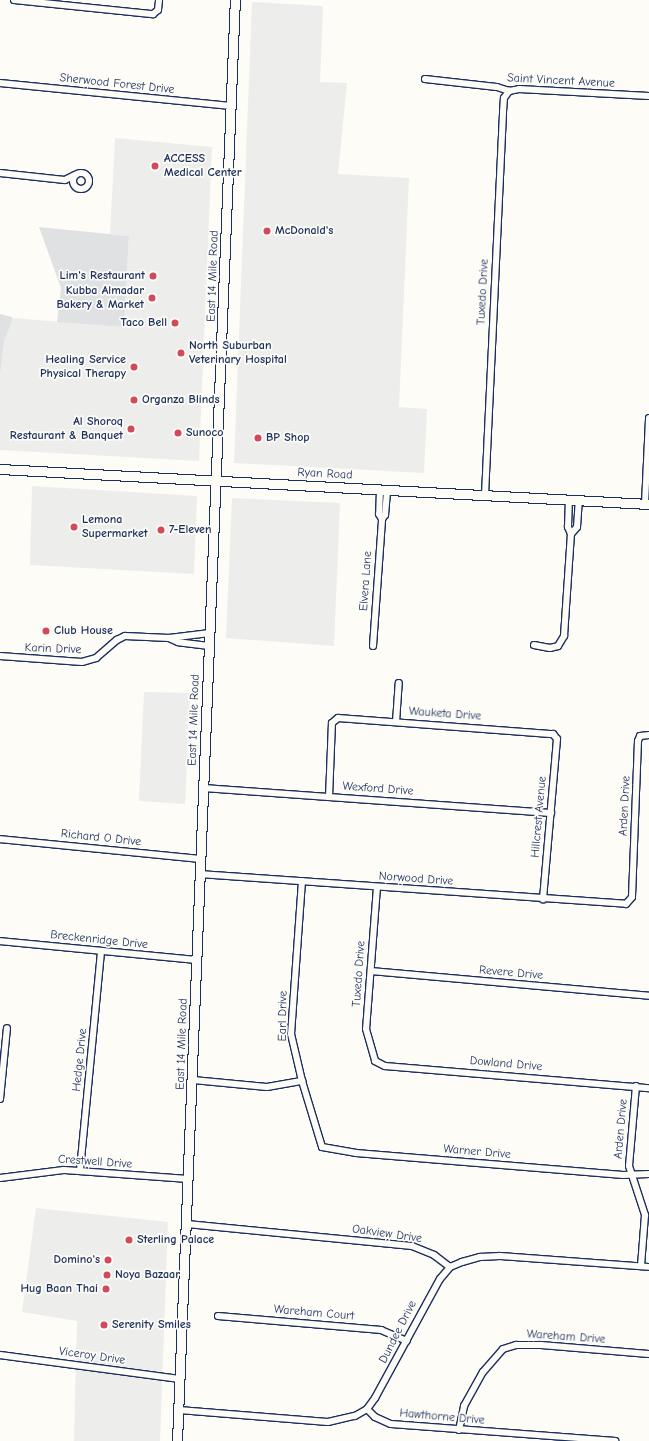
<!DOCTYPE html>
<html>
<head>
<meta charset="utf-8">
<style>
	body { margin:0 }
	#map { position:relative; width:649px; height:1441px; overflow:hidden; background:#fdfcf7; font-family:"Comic Neue",sans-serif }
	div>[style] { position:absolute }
	.built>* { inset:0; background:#edeeec }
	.green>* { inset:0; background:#e0e1e3 }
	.roads { filter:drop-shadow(1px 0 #1b2f5e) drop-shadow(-1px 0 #1b2f5e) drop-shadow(0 1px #1b2f5e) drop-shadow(0 -1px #1b2f5e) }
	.minor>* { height:6px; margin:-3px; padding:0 3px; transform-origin:3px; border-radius:3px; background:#fdfcf7 }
	.minor>.ring { margin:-3px; padding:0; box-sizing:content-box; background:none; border:6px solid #fdfcf7; border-radius:50% }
	.secondary>* { height:9px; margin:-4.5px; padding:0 4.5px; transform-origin:4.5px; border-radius:4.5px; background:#fdfcf7 }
	.dots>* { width:11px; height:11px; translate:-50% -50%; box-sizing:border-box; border:2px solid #fdfcf7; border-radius:50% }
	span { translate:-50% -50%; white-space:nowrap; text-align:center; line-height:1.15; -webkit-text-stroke:3.5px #fdfcf7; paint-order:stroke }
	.street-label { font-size:12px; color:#1b2f5e }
	.poi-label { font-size:12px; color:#1b2f5e; font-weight:700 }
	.left { translate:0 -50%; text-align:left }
	.right { translate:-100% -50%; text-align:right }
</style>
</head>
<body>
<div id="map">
	<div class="built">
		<i style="clip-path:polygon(252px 2px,323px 6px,320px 82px,347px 83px,338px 174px,409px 178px,399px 407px,427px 409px,424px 473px,234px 463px)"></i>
		<i style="clip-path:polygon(115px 138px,212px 147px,199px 461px,0 450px,0 317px,124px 327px,129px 236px,110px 234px)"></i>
		<i style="clip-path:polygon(32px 486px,197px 496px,194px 574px,30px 565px)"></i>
		<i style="clip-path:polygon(232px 498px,340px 503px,334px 646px,226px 638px)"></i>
		<i style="clip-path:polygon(144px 692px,190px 693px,185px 804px,139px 801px)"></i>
		<i style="clip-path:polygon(36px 1208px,168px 1222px,160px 1441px,74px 1441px,77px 1321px,22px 1312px)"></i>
	</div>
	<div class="green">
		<i style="clip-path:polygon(39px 227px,129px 236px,124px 327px,57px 322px,61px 288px)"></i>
		<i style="clip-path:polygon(0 314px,12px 317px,12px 321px,4px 341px,0 374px)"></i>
	</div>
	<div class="roads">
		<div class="minor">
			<i style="left:14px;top:0;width:140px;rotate:5.8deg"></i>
			<i style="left:153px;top:14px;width:6px;rotate:-39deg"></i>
			<i style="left:158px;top:10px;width:10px;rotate:-84deg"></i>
			<i style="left:425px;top:79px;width:72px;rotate:6.3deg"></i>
			<i style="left:497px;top:87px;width:13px;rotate:18deg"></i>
			<i style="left:509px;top:91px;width:10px;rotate:-11deg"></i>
			<i style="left:519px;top:89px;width:130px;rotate:3.1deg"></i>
			<i style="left:0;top:83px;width:232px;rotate:5.7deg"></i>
			<i class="ring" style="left:73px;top:173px;width:10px;height:10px"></i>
			<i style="left:0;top:173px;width:65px;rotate:6.1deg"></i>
			<i style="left:65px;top:180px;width:11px;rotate:-27deg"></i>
			<i style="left:380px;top:490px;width:24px;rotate:92deg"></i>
			<i style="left:379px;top:514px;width:6px;rotate:59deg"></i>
			<i style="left:485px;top:495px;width:383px;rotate:-87.3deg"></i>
			<i style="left:503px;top:112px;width:14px;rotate:-86deg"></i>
			<i style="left:504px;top:98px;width:9px;rotate:-54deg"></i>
			<i style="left:645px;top:504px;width:86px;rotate:-87.3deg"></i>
			<i style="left:571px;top:534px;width:9px;rotate:-49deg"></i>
			<i style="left:577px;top:527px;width:28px;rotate:-86deg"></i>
			<i style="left:534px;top:645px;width:16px;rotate:11deg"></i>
			<i style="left:550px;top:648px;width:8px;rotate:-14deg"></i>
			<i style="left:558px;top:646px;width:12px;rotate:-59deg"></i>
			<i style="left:564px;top:636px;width:102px;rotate:-86.1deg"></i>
			<i style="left:571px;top:534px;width:8px;rotate:-113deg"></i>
			<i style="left:568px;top:527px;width:28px;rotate:-88deg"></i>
			<i style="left:209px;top:646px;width:31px;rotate:-173deg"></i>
			<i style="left:178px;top:642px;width:10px;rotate:-156deg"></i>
			<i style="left:169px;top:638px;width:41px;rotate:-7deg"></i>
			<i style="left:373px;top:646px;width:127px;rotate:-85.9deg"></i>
			<i style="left:382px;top:519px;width:5px;rotate:-53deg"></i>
			<i style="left:385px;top:515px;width:25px;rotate:-85deg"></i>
			<i style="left:0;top:656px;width:82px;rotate:4.2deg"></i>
			<i style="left:82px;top:662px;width:15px;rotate:-16deg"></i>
			<i style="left:96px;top:658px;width:28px;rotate:-41deg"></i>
			<i style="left:117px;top:640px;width:9px;rotate:-27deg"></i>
			<i style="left:125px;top:636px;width:44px;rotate:2.6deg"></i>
			<i style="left:396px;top:722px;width:39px;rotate:-86deg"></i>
			<i style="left:203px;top:788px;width:349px;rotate:4.1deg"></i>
			<i style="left:329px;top:797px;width:74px;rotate:-87.7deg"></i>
			<i style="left:332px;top:723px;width:8px;rotate:-40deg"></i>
			<i style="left:338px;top:718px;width:216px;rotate:4.3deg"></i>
			<i style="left:553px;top:734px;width:6px;rotate:51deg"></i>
			<i style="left:557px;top:739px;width:161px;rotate:95deg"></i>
			<i style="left:0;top:839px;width:201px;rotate:5.7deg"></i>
			<i style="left:199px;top:874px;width:428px;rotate:4deg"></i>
			<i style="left:626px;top:904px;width:9px;rotate:-49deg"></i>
			<i style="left:632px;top:897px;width:156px;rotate:-87.8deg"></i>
			<i style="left:638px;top:741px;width:5px;rotate:-68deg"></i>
			<i style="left:640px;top:736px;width:9px;rotate:-6deg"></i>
			<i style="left:302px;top:881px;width:153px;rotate:94.1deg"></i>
			<i style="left:291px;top:1034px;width:48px;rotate:76.8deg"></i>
			<i style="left:302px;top:1081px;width:69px;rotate:73.1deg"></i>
			<i style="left:322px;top:1147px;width:35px;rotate:10deg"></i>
			<i style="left:356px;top:1153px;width:268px;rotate:4.7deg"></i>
			<i style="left:623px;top:1175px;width:26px;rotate:-2deg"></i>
			<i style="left:377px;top:887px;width:142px;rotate:94.4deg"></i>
			<i style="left:366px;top:1029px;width:33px;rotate:74deg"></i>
			<i style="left:375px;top:1061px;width:11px;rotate:27deg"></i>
			<i style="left:385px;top:1066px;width:265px;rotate:4.8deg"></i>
			<i style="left:0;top:941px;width:197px;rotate:5.5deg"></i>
			<i style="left:371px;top:971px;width:279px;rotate:5.1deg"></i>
			<i style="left:193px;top:1080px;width:74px;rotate:5.4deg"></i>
			<i style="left:267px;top:1087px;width:36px;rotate:-10deg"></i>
			<i style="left:636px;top:1086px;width:80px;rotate:95deg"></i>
			<i style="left:629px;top:1166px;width:52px;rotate:71.9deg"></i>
			<i style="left:645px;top:1215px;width:51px;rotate:94.5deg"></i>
			<i style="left:0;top:1099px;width:71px;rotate:-84.4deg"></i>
			<i style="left:80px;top:1170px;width:220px;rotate:-84.5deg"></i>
			<i style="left:0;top:1178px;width:64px;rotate:-7.1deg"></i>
			<i style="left:64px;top:1170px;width:125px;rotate:4.1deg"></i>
			<i style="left:187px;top:1224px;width:226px;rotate:5.6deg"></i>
			<i style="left:412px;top:1246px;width:24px;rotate:22deg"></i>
			<i style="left:434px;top:1255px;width:20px;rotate:37deg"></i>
			<i style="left:218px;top:1316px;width:164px;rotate:4.9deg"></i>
			<i style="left:381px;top:1330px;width:28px;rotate:23deg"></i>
			<i style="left:0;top:1355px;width:182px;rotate:7.6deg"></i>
			<i style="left:367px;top:1409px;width:11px;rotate:45deg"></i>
			<i style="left:375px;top:1417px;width:17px;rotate:24deg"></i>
			<i style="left:391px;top:1424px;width:225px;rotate:4.3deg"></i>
			<i style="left:179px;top:1410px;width:149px;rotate:4.6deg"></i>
			<i style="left:328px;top:1422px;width:28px;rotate:-13deg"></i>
			<i style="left:355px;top:1416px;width:14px;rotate:-30deg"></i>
			<i style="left:367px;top:1409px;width:14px;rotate:-54deg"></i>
			<i style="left:375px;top:1398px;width:136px;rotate:-61.4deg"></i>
			<i style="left:440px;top:1279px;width:16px;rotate:-50deg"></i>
			<i style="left:450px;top:1267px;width:13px;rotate:-23deg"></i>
			<i style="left:462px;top:1262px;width:19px;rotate:-16deg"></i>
			<i style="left:480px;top:1257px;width:20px;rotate:-3deg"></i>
			<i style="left:500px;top:1256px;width:149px;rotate:4.2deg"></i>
			<i style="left:459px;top:1430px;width:25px;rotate:-78deg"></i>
			<i style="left:464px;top:1406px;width:39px;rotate:-61deg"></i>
			<i style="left:483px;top:1372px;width:30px;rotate:-49deg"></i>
			<i style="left:503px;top:1349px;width:14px;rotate:-17deg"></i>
			<i style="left:516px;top:1345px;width:25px"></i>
			<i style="left:541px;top:1345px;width:108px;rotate:4.8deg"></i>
		</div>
		<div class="secondary">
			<i style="left:0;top:469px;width:650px;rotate:3.09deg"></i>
			<i style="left:177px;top:1441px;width:1442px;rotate:-87.7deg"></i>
		</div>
	</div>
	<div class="dots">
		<i style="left:155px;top:166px;background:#d1495b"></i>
		<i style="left:267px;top:231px;background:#d1495b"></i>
		<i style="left:153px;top:276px;background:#d1495b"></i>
		<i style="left:152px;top:298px;background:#d1495b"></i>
		<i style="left:175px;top:323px;background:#d1495b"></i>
		<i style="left:181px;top:353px;background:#d1495b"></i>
		<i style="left:134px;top:367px;background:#d1495b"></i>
		<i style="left:134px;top:400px;background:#d1495b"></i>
		<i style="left:131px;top:429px;background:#d1495b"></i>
		<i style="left:178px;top:433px;background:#d1495b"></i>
		<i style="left:258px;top:438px;background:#d1495b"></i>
		<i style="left:74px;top:527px;background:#d1495b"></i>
		<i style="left:161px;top:530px;background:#d1495b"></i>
		<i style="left:46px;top:631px;background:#d1495b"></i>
		<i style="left:129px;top:1240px;background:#d1495b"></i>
		<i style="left:108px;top:1260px;background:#d1495b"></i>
		<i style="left:107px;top:1275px;background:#d1495b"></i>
		<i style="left:106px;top:1289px;background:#d1495b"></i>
		<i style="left:104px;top:1325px;background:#d1495b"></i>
	</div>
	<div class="street-label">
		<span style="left:561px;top:81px;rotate:3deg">Saint Vincent Avenue</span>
		<span style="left:117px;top:84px;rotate:6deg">Sherwood Forest Drive</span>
		<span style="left:213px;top:276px;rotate:-88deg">East 14 Mile Road</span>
		<span style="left:483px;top:292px;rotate:-87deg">Tuxedo Drive</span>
		<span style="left:325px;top:474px;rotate:3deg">Ryan Road</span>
		<span style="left:366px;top:581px;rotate:-86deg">Elvera Lane</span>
		<span style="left:53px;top:649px;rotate:2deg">Karin Drive</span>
		<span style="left:445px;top:714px;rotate:4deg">Wauketa Drive</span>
		<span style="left:194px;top:720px;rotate:-88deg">East 14 Mile Road</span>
		<span style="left:378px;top:789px;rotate:4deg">Wexford Drive</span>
		<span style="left:625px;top:806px;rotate:-87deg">Arden Drive</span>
		<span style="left:539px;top:817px;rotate:-85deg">Hillcrest Avenue</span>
		<span style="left:101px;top:838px;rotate:6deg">Richard O Drive</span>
		<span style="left:416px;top:879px;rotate:4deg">Norwood Drive</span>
		<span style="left:99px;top:940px;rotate:6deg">Breckenridge Drive</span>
		<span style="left:511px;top:973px;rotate:5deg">Revere Drive</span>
		<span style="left:359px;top:974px;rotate:-86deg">Tuxedo Drive</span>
		<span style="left:283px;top:1016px;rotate:-89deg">Earl Drive</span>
		<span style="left:182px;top:1044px;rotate:-88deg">East 14 Mile Road</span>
		<span style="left:80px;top:1060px;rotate:-84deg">Hedge Drive</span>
		<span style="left:506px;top:1064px;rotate:5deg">Dowland Drive</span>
		<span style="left:621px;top:1129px;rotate:-85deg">Arden Drive</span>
		<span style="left:477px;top:1152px;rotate:5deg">Warner Drive</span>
		<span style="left:95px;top:1162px;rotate:4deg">Crestwell Drive</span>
		<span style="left:387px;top:1234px;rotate:8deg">Oakview Drive</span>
		<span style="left:314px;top:1313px;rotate:5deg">Wareham Court</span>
		<span style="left:398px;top:1332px;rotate:-63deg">Dundee Drive</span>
		<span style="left:566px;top:1337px;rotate:4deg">Wareham Drive</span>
		<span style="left:92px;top:1356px;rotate:8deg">Viceroy Drive</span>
		<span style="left:442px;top:1417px;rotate:5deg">Hawthorne Drive</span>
	</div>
	<div class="poi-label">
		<span class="left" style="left:164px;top:166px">ACCESS<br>Medical Center</span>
		<span class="left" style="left:275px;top:231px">McDonald's</span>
		<span class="right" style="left:145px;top:276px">Lim's Restaurant</span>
		<span class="right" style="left:144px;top:298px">Kubba Almadar<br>Bakery &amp; Market</span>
		<span class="right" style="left:167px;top:323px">Taco Bell</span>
		<span class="left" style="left:189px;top:353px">North Suburban<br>Veterinary Hospital</span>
		<span class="right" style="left:126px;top:367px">Healing Service<br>Physical Therapy</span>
		<span class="left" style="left:142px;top:400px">Organza Blinds</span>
		<span class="right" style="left:123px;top:429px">Al Shoroq<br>Restaurant &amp; Banquet</span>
		<span class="left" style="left:186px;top:433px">Sunoco</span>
		<span class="left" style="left:266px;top:438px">BP Shop</span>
		<span class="left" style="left:82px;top:527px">Lemona<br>Supermarket</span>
		<span class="left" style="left:169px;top:530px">7-Eleven</span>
		<span class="left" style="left:54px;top:631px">Club House</span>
		<span class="left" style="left:137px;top:1240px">Sterling Palace</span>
		<span class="right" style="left:100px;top:1260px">Domino's</span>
		<span class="left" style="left:115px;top:1275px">Noya Bazaar</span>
		<span class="right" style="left:98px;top:1289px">Hug Baan Thai</span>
		<span class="left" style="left:112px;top:1325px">Serenity Smiles</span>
	</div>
</div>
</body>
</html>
